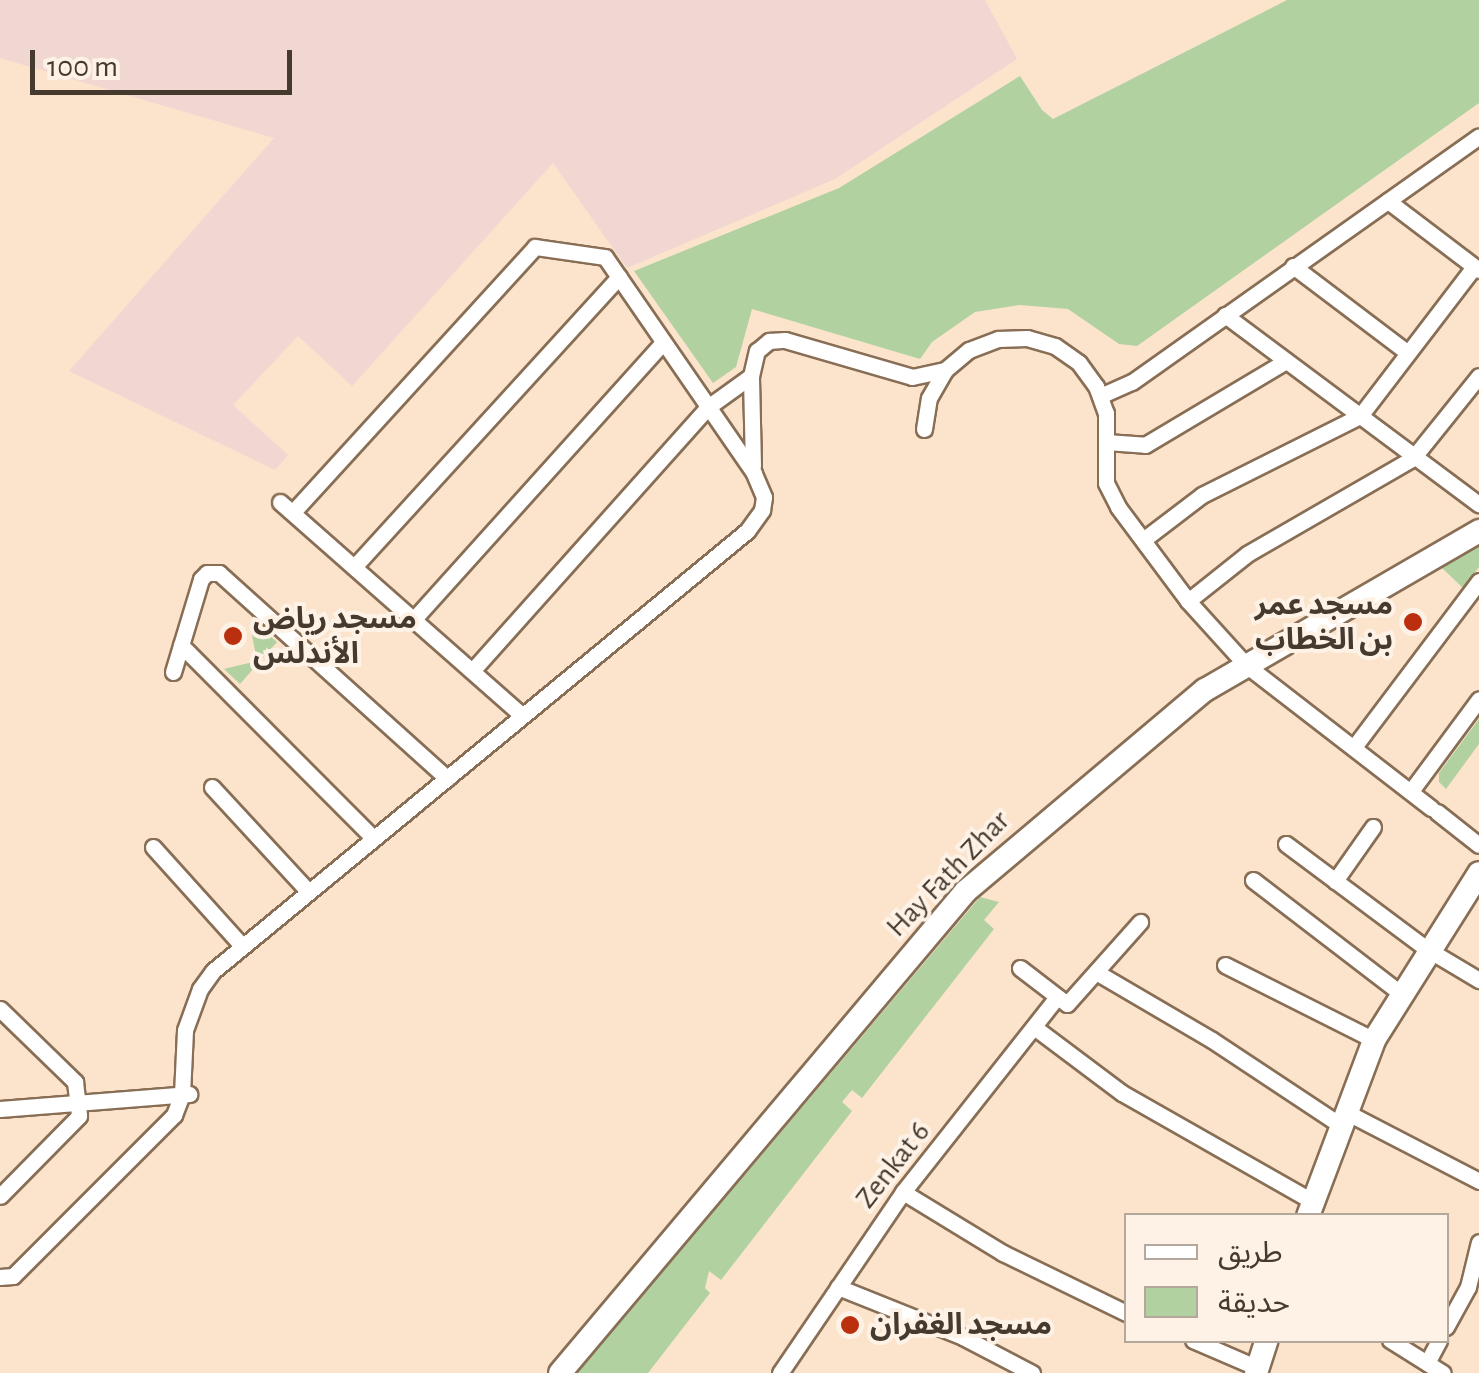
<!DOCTYPE html>
<html>
<head>
<meta charset="utf-8">
<style>
	body { margin:0 }
	#map { position:relative; width:1479px; height:1373px; overflow:hidden; background:#fbe3cc; font-family:"Alegreya Sans","Noto Sans Arabic",sans-serif }
	div>[style] { position:absolute }
	.industrial>* { inset:0; background:#f1d7d2 }
	.green>* { inset:0; background:#b1d2a0 }
	.roads { filter:drop-shadow(2px 0 #886e55) drop-shadow(-2px 0 #886e55) drop-shadow(0 2px #886e55) drop-shadow(0 -2px #886e55) }
	.street>* { height:15px; margin:-7.5px; padding:0 7.5px; transform-origin:7.5px; border-radius:7.5px; background:#fff }
	.secondary>* { height:22px; margin:-11px; padding:0 11px; transform-origin:11px; border-radius:11px; background:#fff }
	.dots>* { width:28px; height:28px; translate:-50% -50%; box-sizing:border-box; border:5px solid #fef2e7; border-radius:50% }
	span { translate:-50% -50%; white-space:nowrap; text-align:center; line-height:1.15; -webkit-text-stroke:8px #fef2e7; paint-order:stroke }
	.poi-label { font-size:30px; color:#463a2f; font-weight:700 }
	.right { translate:-100% -50%; text-align:right }
	.left { translate:0 -50%; text-align:left }
	.street-label { font-size:30px; color:#463a2f }
	.legend { position:absolute; left:1124px; top:1213px; width:325px; height:130px; box-sizing:border-box; background:#fef2e7; border:2px solid #b4a89d; margin:0; padding:12px 18px; list-style:none; font-size:30px; color:#463a2f }
	.legend li { display:flex; align-items:center; gap:20px; height:50px }
	.legend b { width:50px; border:2px solid #b4a89d }
	.scale { position:absolute; left:30px; top:50px; width:262px; height:45px; box-sizing:border-box; border:5px solid #463a2f; border-top:0; padding-left:12px; font-size:30px; line-height:35px; white-space:nowrap; color:#463a2f; -webkit-text-stroke:8px #fef2e7; paint-order:stroke }
</style>
</head>
<body>
<div id="map">
	<div class="industrial">
		<i style="clip-path:polygon(0 0,985px 0,1017px 59px,835px 179px,627px 268px,553px 163px,352px 386px,298px 336px,233px 405px,288px 455px,275px 470px,69px 371px,274px 138px,0 58px)"></i>
	</div>
	<div class="green">
		<i style="clip-path:polygon(1287px 0,1479px 0,1479px 103px,1137px 346px,1119px 344px,1068px 309px,1020px 305px,975px 312px,932px 342px,920px 359px,752px 309px,736px 367px,713px 383px,634px 271px,839px 188px,1020px 76px,1042px 110px,1053px 119px)"></i>
		<i style="clip-path:polygon(1479px 545px,1479px 567px,1463px 588px,1442px 568px)"></i>
		<i style="clip-path:polygon(262px 629px,277px 642px,240px 684px,224px 669px,257px 661px,252px 635px)"></i>
		<i style="clip-path:polygon(1479px 719px,1479px 744px,1446px 789px,1439px 782px,1439px 773px)"></i>
		<i style="clip-path:polygon(980px 897px,999px 902px,984px 920px,994px 929px,862px 1098px,852px 1090px,842px 1102px,852px 1111px,721px 1280px,709px 1271px,705px 1288px,710px 1293px,648px 1373px,577px 1373px)"></i>
	</div>
	<div class="roads">
		<div class="street">
			<i style="left:1388px;top:201px;width:114px;rotate:37.2deg"></i>
			<i style="left:1293px;top:266px;width:144px;rotate:37.1deg"></i>
			<i style="left:1225px;top:315px;width:317px;rotate:36.7deg"></i>
			<i style="left:1100px;top:396px;width:35px;rotate:-24deg"></i>
			<i style="left:1132px;top:382px;width:425px;rotate:-35.3deg"></i>
			<i style="left:924px;top:429px;width:31px;rotate:-81deg"></i>
			<i style="left:929px;top:398px;width:32px;rotate:-60deg"></i>
			<i style="left:1106px;top:442px;width:39px;rotate:4deg"></i>
			<i style="left:1145px;top:445px;width:164px;rotate:-30.8deg"></i>
			<i style="left:753px;top:466px;width:90px;rotate:-91.3deg"></i>
			<i style="left:751px;top:376px;width:26px;rotate:-77deg"></i>
			<i style="left:757px;top:351px;width:16px;rotate:-40deg"></i>
			<i style="left:769px;top:341px;width:16px;rotate:-4deg"></i>
			<i style="left:785px;top:340px;width:132px;rotate:16.2deg"></i>
			<i style="left:912px;top:377px;width:34px;rotate:-12deg"></i>
			<i style="left:945px;top:370px;width:31px;rotate:-40deg"></i>
			<i style="left:969px;top:350px;width:31px;rotate:-21deg"></i>
			<i style="left:998px;top:339px;width:29px;rotate:-2deg"></i>
			<i style="left:1027px;top:338px;width:29px;rotate:16deg"></i>
			<i style="left:1055px;top:346px;width:29px;rotate:35deg"></i>
			<i style="left:1079px;top:363px;width:29px;rotate:54deg"></i>
			<i style="left:1096px;top:386px;width:29px;rotate:70deg"></i>
			<i style="left:1106px;top:413px;width:70px;rotate:90deg"></i>
			<i style="left:1106px;top:483px;width:27px;rotate:63deg"></i>
			<i style="left:1118px;top:507px;width:117px;rotate:53.3deg"></i>
			<i style="left:1188px;top:601px;width:86px;rotate:47.8deg"></i>
			<i style="left:1246px;top:665px;width:234px;rotate:37.7deg"></i>
			<i style="left:280px;top:502px;width:322px;rotate:41.4deg"></i>
			<i style="left:1143px;top:540px;width:74px;rotate:-37.3deg"></i>
			<i style="left:1202px;top:495px;width:177px;rotate:-26.6deg"></i>
			<i style="left:1360px;top:416px;width:188px;rotate:-52.6deg"></i>
			<i style="left:354px;top:567px;width:393px;rotate:-47.6deg"></i>
			<i style="left:1188px;top:601px;width:75px;rotate:-38.5deg"></i>
			<i style="left:1247px;top:554px;width:192px;rotate:-30deg"></i>
			<i style="left:1413px;top:458px;width:105px;rotate:-51.2deg"></i>
			<i style="left:414px;top:619px;width:372px;rotate:-48deg"></i>
			<i style="left:181px;top:645px;width:272px;rotate:45.1deg"></i>
			<i style="left:472px;top:671px;width:354px;rotate:-48.2deg"></i>
			<i style="left:708px;top:407px;width:53px;rotate:-35.8deg"></i>
			<i style="left:173px;top:672px;width:97px;rotate:-73.2deg"></i>
			<i style="left:201px;top:579px;width:8px;rotate:-45deg"></i>
			<i style="left:207px;top:573px;width:12px"></i>
			<i style="left:219px;top:573px;width:307px;rotate:42deg"></i>
			<i style="left:1354px;top:747px;width:208px;rotate:-53deg"></i>
			<i style="left:212px;top:787px;width:143px;rotate:47.3deg"></i>
			<i style="left:1411px;top:791px;width:114px;rotate:-53.5deg"></i>
			<i style="left:1437px;top:812px;width:53px;rotate:38.2deg"></i>
			<i style="left:1286px;top:844px;width:176px;rotate:36.7deg"></i>
			<i style="left:1427px;top:949px;width:61px;rotate:30.8deg"></i>
			<i style="left:153px;top:847px;width:133px;rotate:48deg"></i>
			<i style="left:1253px;top:880px;width:185px;rotate:37.5deg"></i>
			<i style="left:1335px;top:881px;width:66px;rotate:-54.9deg"></i>
			<i style="left:1225px;top:965px;width:167px;rotate:26.7deg"></i>
			<i style="left:1020px;top:968px;width:59px;rotate:37.5deg"></i>
			<i style="left:1067px;top:1004px;width:110px;rotate:-48.3deg"></i>
			<i style="left:1096px;top:972px;width:134px;rotate:30.4deg"></i>
			<i style="left:1212px;top:1040px;width:152px;rotate:33.5deg"></i>
			<i style="left:0;top:1009px;width:105px;rotate:44.2deg"></i>
			<i style="left:75px;top:1082px;width:34px;rotate:83deg"></i>
			<i style="left:79px;top:1116px;width:112px;rotate:134.6deg"></i>
			<i style="left:1034px;top:1027px;width:110px;rotate:36.9deg"></i>
			<i style="left:1122px;top:1093px;width:219px;rotate:29.6deg"></i>
			<i style="left:0;top:1109px;width:190px;rotate:-4.5deg"></i>
			<i style="left:1344px;top:1111px;width:152px;rotate:27.4deg"></i>
			<i style="left:903px;top:1192px;width:117px;rotate:31.4deg"></i>
			<i style="left:1003px;top:1253px;width:137px;rotate:26deg"></i>
			<i style="left:0;top:1277px;width:13px;rotate:-4deg"></i>
			<i style="left:13px;top:1276px;width:228px;rotate:-45deg"></i>
			<i style="left:174px;top:1115px;width:22px;rotate:-69deg"></i>
			<i style="left:182px;top:1094px;width:64px;rotate:-87.3deg"></i>
			<i style="left:185px;top:1030px;width:44px;rotate:-69.9deg"></i>
			<i style="left:200px;top:989px;width:22px;rotate:-54deg"></i>
			<i style="left:213px;top:971px;width:692px;rotate:-39.49deg"></i>
			<i style="left:747px;top:531px;width:26px;rotate:-54deg"></i>
			<i style="left:762px;top:510px;width:13px;rotate:-81deg"></i>
			<i style="left:764px;top:497px;width:26px;rotate:-113deg"></i>
			<i style="left:754px;top:473px;width:262px;rotate:-124.6deg"></i>
			<i style="left:605px;top:257px;width:71px;rotate:-171.9deg"></i>
			<i style="left:535px;top:247px;width:359px;rotate:132.4deg"></i>
			<i style="left:838px;top:1287px;width:135px;rotate:21.8deg"></i>
			<i style="left:963px;top:1337px;width:78px;rotate:27.6deg"></i>
			<i style="left:1446px;top:1327px;width:46px;rotate:-61.2deg"></i>
			<i style="left:1468px;top:1287px;width:46px;rotate:-76.3deg"></i>
			<i style="left:1193px;top:1340px;width:71px;rotate:23.3deg"></i>
			<i style="left:1390px;top:1340px;width:62px;rotate:31.9deg"></i>
			<i style="left:1427px;top:1363px;width:26px;rotate:-62deg"></i>
			<i style="left:780px;top:1373px;width:219px;rotate:-55.8deg"></i>
			<i style="left:903px;top:1192px;width:248px;rotate:-51.7deg"></i>
		</div>
		<div class="secondary">
			<i style="left:1308px;top:1216px;width:188px;rotate:-69.4deg"></i>
			<i style="left:1374px;top:1040px;width:197px;rotate:-57.8deg"></i>
			<i style="left:560px;top:1373px;width:630px;rotate:-49.89deg"></i>
			<i style="left:966px;top:891px;width:312px;rotate:-40.1deg"></i>
			<i style="left:1205px;top:690px;width:317px;rotate:-30.1deg"></i>
			<i style="left:1256px;top:1373px;width:35px;rotate:-72deg"></i>
		</div>
	</div>
	<div class="dots">
		<i style="left:1413px;top:622px;background:#ba2f0d"></i>
		<i style="left:233px;top:636px;background:#ba2f0d"></i>
		<i style="left:850px;top:1325px;background:#ba2f0d"></i>
	</div>
	<div class="poi-label">
		<span class="right" style="left:1393px;top:622px">مسجد عمر<br>بن الخطاب</span>
		<span class="left" style="left:253px;top:636px">مسجد رياض<br>الأندلس</span>
		<span class="left" style="left:870px;top:1325px">مسجد الغفران</span>
	</div>
	<div class="street-label">
		<span style="left:948px;top:874px;rotate:-46deg">Hay Fath Zhar</span>
		<span style="left:893px;top:1165px;rotate:-52deg">Zenkat 6</span>
	</div>
	<ul class="legend">
	<li><b style="height:12px;background:#fff"></b>طريق</li>
	<li><b style="height:28px;background:#b1d2a0"></b>حديقة</li>
	</ul>
	<div class="scale">100 m</div>
</div>
</body>
</html>
